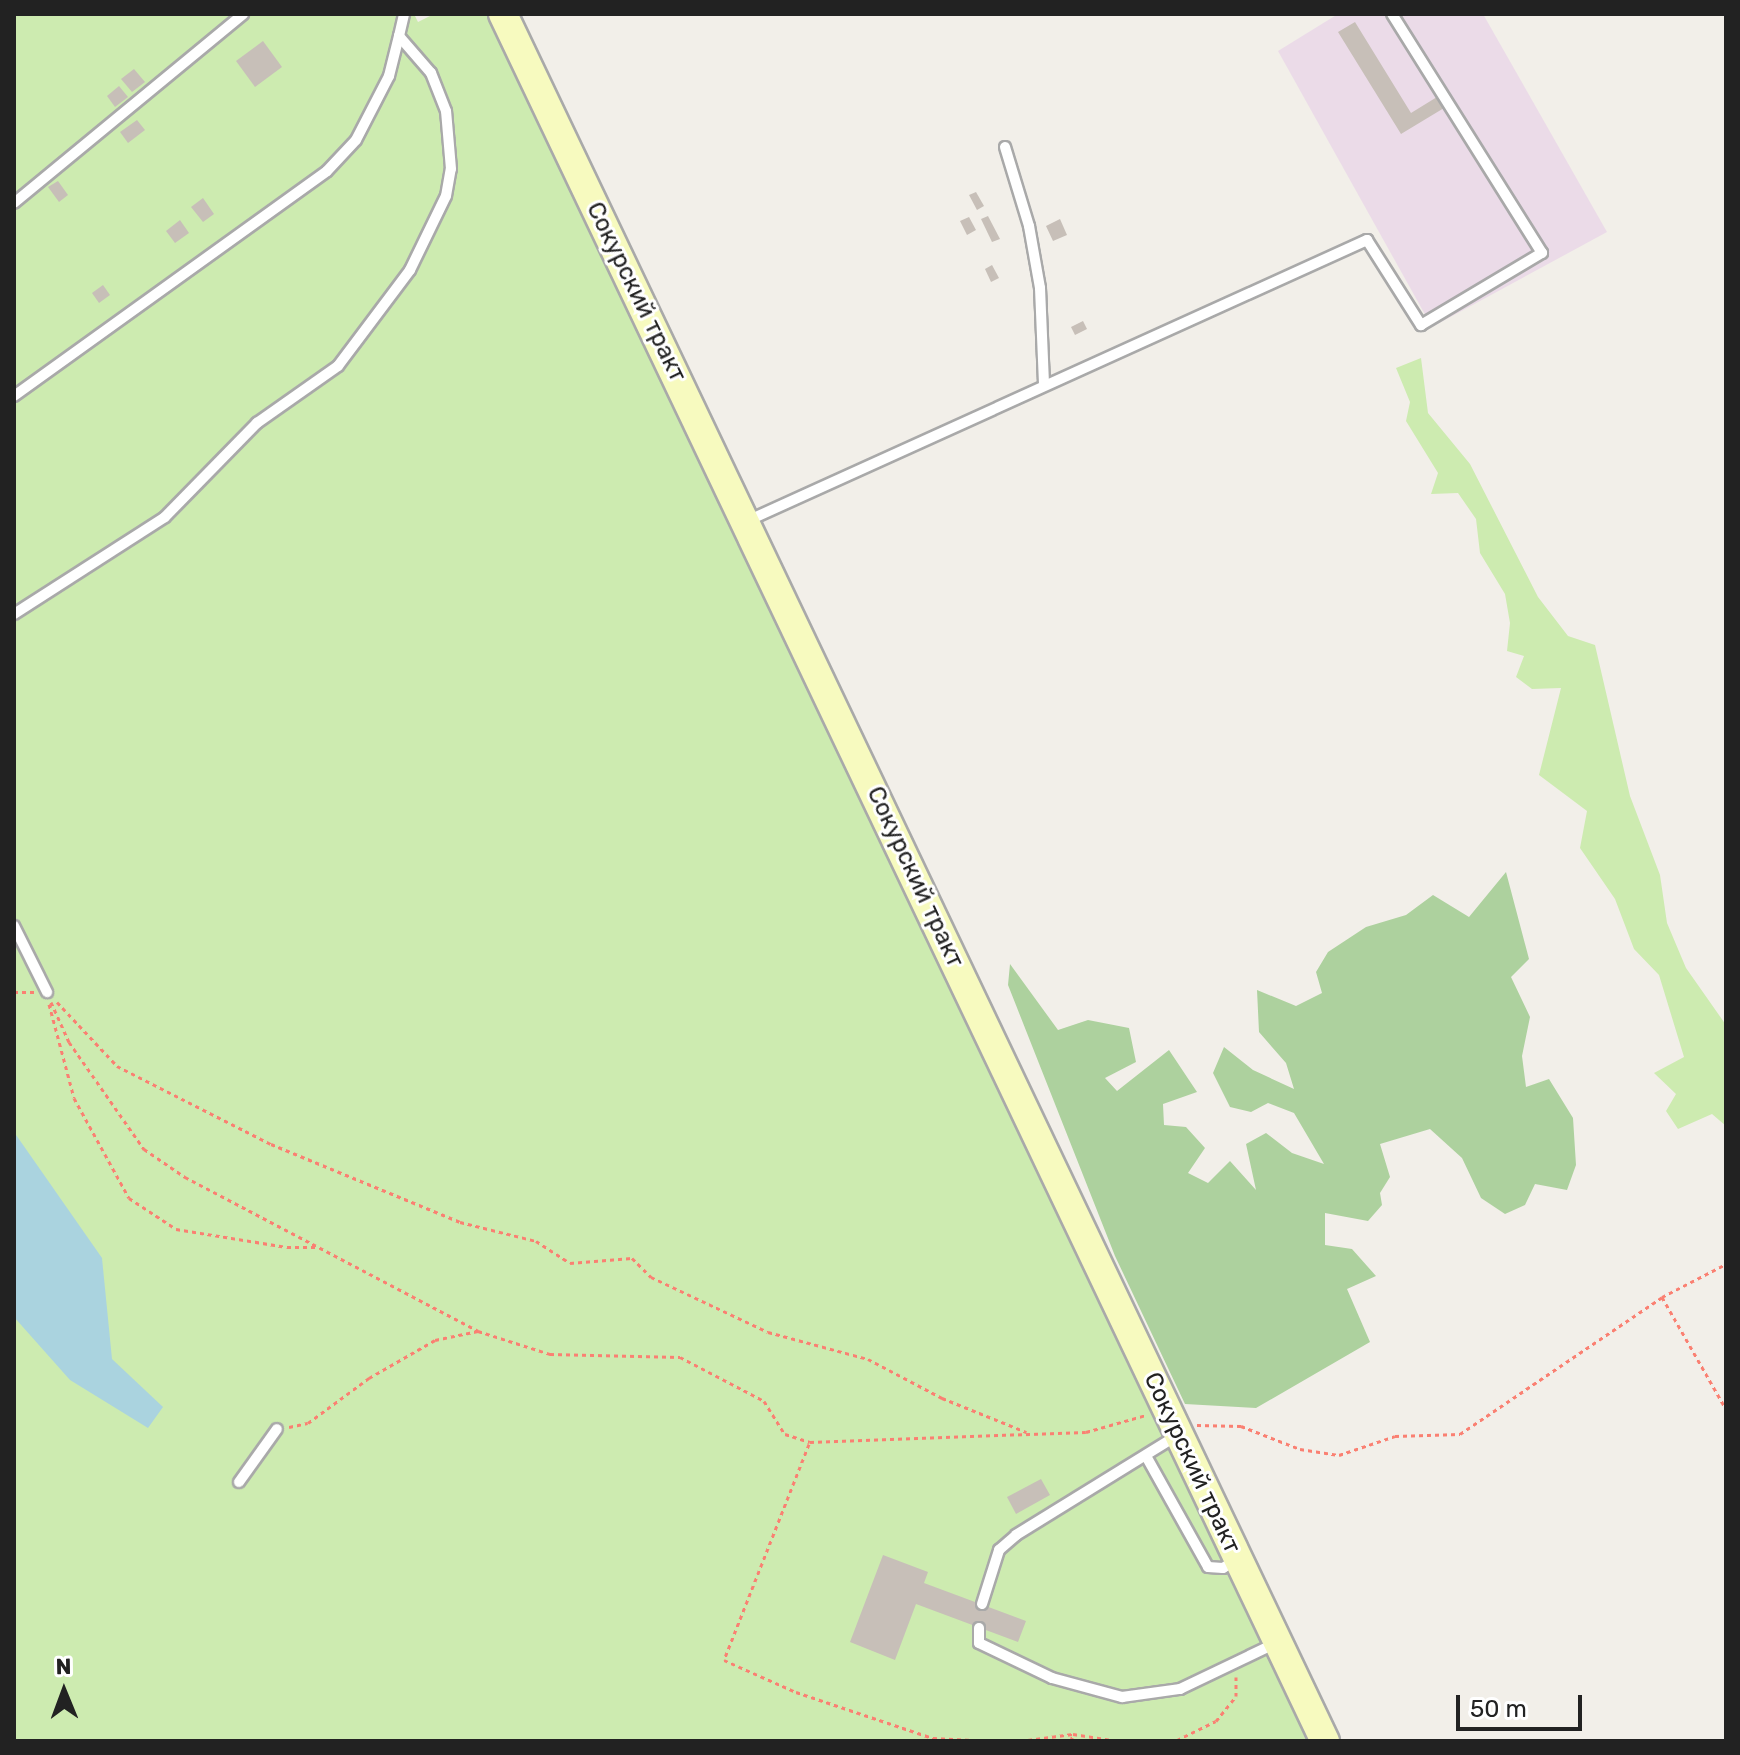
<!DOCTYPE html>
<html>
<head>
<meta charset="utf-8">
<style>
	body { margin:0 }
	#map { position:relative; width:1740px; height:1755px; overflow:hidden; background:#f2efe9; font-family:Rubik,sans-serif }
	div>[style] { position:absolute }
	.industrial>* { inset:0; background:#ebdbe8 }
	.grass>* { inset:0; background:#cdebb0 }
	.forest>* { inset:0; background:#add19e }
	.water>* { inset:0; background:#aad3df }
	.building>* { inset:0; background:#c7bfb8 }
	.path>* { height:3px; margin-top:-1.5px; transform-origin:0; background:repeating-linear-gradient(90deg,#fa8072 0 4px,transparent 0 8px) }
	.roads { filter:drop-shadow(2px 0 #a9a9a9) drop-shadow(-2px 0 #a9a9a9) drop-shadow(0 2px #a9a9a9) drop-shadow(0 -2px #a9a9a9) }
	.lane>* { height:10px; margin:-5px; padding:0 5px; transform-origin:5px; border-radius:5px; background:#fff }
	.secondary>* { height:28px; margin:-14px; padding:0 14px; transform-origin:14px; border-radius:14px; background:#f7fabf }
	span { translate:-50% -50%; white-space:nowrap; text-align:center; line-height:1.15; -webkit-text-stroke:6px #fff; paint-order:stroke }
	.street-label { font-size:24px; color:#222 }
	.frame { position:absolute; inset:0; border:16px solid #222; pointer-events:none }
	.north { position:absolute; left:24px; top:1651px; width:80px; height:80px; -webkit-text-stroke:6px #fff; paint-order:stroke; rotate:359deg; font-size:22px; font-weight:700; line-height:32px; text-align:center; color:#222 }
	.north::after { content:''; display:block; margin:auto; width:28px; height:36px; background:#222; clip-path:polygon(50% 0,100% 100%,50% 72%,0 100%) }
	.scale { position:absolute; left:1456px; top:1695px; width:126px; height:36px; box-sizing:border-box; border:4px solid #222; border-top:0; padding-left:10px; font-size:24px; line-height:28px; white-space:nowrap; color:#222; -webkit-text-stroke:6px #fff; paint-order:stroke }
</style>
</head>
<body>
<div id="map">
	<div class="industrial">
		<i style="clip-path:polygon(1338px 14px,1483px 14px,1607px 232px,1432px 327px,1278px 51px)"></i>
	</div>
	<div class="grass">
		<i style="clip-path:polygon(14px 14px,414px 14px,418px 22px,434px 14px,503px 14px,1325px 1741px,14px 1741px)"></i>
		<i style="clip-path:polygon(1421px 358px,1428px 413px,1470px 464px,1538px 597px,1568px 636px,1595px 645px,1630px 796px,1660px 875px,1667px 923px,1686px 968px,1726px 1025px,1726px 1126px,1712px 1114px,1678px 1129px,1666px 1111px,1676px 1094px,1654px 1073px,1684px 1057px,1659px 975px,1634px 949px,1615px 899px,1580px 848px,1587px 811px,1539px 775px,1561px 688px,1532px 689px,1516px 677px,1524px 656px,1507px 651px,1510px 623px,1505px 594px,1480px 553px,1476px 519px,1458px 493px,1431px 494px,1438px 473px,1406px 421px,1410px 402px,1396px 368px)"></i>
	</div>
	<div class="forest">
		<i style="clip-path:polygon(1506px 872px,1529px 959px,1511px 977px,1530px 1017px,1522px 1056px,1526px 1087px,1549px 1079px,1573px 1118px,1576px 1165px,1567px 1190px,1535px 1184px,1525px 1205px,1505px 1214px,1481px 1198px,1462px 1158px,1430px 1129px,1380px 1144px,1390px 1177px,1380px 1193px,1382px 1205px,1368px 1221px,1325px 1213px,1325px 1245px,1352px 1249px,1376px 1276px,1347px 1289px,1370px 1342px,1256px 1408px,1185px 1404px,1115px 1256px,1008px 985px,1010px 964px,1058px 1030px,1088px 1020px,1129px 1028px,1136px 1062px,1105px 1078px,1117px 1091px,1169px 1050px,1197px 1092px,1163px 1104px,1164px 1125px,1186px 1127px,1205px 1148px,1188px 1173px,1208px 1183px,1230px 1161px,1256px 1190px,1246px 1144px,1266px 1133px,1292px 1153px,1324px 1164px,1294px 1113px,1268px 1103px,1251px 1112px,1230px 1107px,1213px 1073px,1224px 1047px,1253px 1070px,1294px 1089px,1286px 1063px,1259px 1032px,1257px 990px,1296px 1006px,1322px 993px,1316px 972px,1328px 952px,1366px 927px,1406px 915px,1433px 895px,1469px 917px)"></i>
	</div>
	<div class="water">
		<i style="clip-path:polygon(14px 1132px,102px 1258px,112px 1359px,163px 1407px,148px 1428px,70px 1380px,14px 1317px)"></i>
	</div>
	<div class="building">
		<i style="clip-path:polygon(1355px 22px,1411px 113px,1437px 97px,1444px 108px,1401px 134px,1338px 32px)"></i>
		<i style="clip-path:polygon(263px 41px,282px 67px,255px 87px,236px 61px)"></i>
		<i style="clip-path:polygon(134px 69px,145px 82px,132px 92px,121px 79px)"></i>
		<i style="clip-path:polygon(119px 86px,128px 97px,115px 107px,107px 96px)"></i>
		<i style="clip-path:polygon(137px 120px,145px 130px,128px 143px,120px 132px)"></i>
		<i style="clip-path:polygon(58px 181px,68px 195px,59px 202px,48px 187px)"></i>
		<i style="clip-path:polygon(976px 192px,984px 206px,977px 210px,969px 195px)"></i>
		<i style="clip-path:polygon(203px 198px,214px 214px,203px 222px,191px 207px)"></i>
		<i style="clip-path:polygon(988px 216px,1000px 239px,992px 242px,981px 219px)"></i>
		<i style="clip-path:polygon(969px 217px,976px 230px,967px 235px,960px 221px)"></i>
		<i style="clip-path:polygon(1060px 219px,1067px 235px,1053px 241px,1046px 226px)"></i>
		<i style="clip-path:polygon(180px 220px,189px 233px,175px 243px,166px 231px)"></i>
		<i style="clip-path:polygon(992px 265px,999px 278px,991px 282px,985px 269px)"></i>
		<i style="clip-path:polygon(103px 285px,110px 295px,99px 303px,92px 293px)"></i>
		<i style="clip-path:polygon(1083px 321px,1087px 329px,1075px 335px,1071px 327px)"></i>
		<i style="clip-path:polygon(1041px 1479px,1050px 1495px,1016px 1514px,1007px 1497px)"></i>
		<i style="clip-path:polygon(883px 1555px,928px 1572px,924px 1583px,1026px 1621px,1018px 1642px,916px 1604px,895px 1660px,850px 1642px)"></i>
	</div>
	<div class="path">
		<i style="left:14px;top:992px;width:20px"></i>
		<i style="left:51px;top:1002px;width:44px;rotate:65.8deg"></i>
		<i style="left:69px;top:1042px;width:131px;rotate:55deg"></i>
		<i style="left:144px;top:1149px;width:50px;rotate:34.3deg"></i>
		<i style="left:185px;top:1177px;width:331px;rotate:27.7deg"></i>
		<i style="left:478px;top:1331px;width:76px;rotate:17.7deg"></i>
		<i style="left:550px;top:1354px;width:130px;rotate:1.3deg"></i>
		<i style="left:680px;top:1357px;width:95px;rotate:27.6deg"></i>
		<i style="left:764px;top:1401px;width:39px;rotate:58deg"></i>
		<i style="left:785px;top:1434px;width:26px;rotate:18deg"></i>
		<i style="left:810px;top:1442px;width:276px;rotate:-2.1deg"></i>
		<i style="left:1086px;top:1432px;width:62px;rotate:-15.8deg"></i>
		<i style="left:57px;top:1002px;width:88px;rotate:46.8deg"></i>
		<i style="left:117px;top:1066px;width:173px;rotate:26.9deg"></i>
		<i style="left:271px;top:1144px;width:204px;rotate:22.4deg"></i>
		<i style="left:460px;top:1222px;width:78px;rotate:14deg"></i>
		<i style="left:536px;top:1241px;width:40px;rotate:32.9deg"></i>
		<i style="left:570px;top:1263px;width:62px;rotate:-4.6deg"></i>
		<i style="left:632px;top:1258px;width:27px;rotate:45deg"></i>
		<i style="left:651px;top:1277px;width:129px;rotate:25.2deg"></i>
		<i style="left:768px;top:1332px;width:104px;rotate:15.1deg"></i>
		<i style="left:868px;top:1359px;width:84px;rotate:27.8deg"></i>
		<i style="left:942px;top:1398px;width:91px;rotate:22deg"></i>
		<i style="left:49px;top:1004px;width:97px;rotate:75.1deg"></i>
		<i style="left:74px;top:1098px;width:114px;rotate:61.2deg"></i>
		<i style="left:129px;top:1198px;width:56px;rotate:33.4deg"></i>
		<i style="left:176px;top:1229px;width:112px;rotate:9.2deg"></i>
		<i style="left:287px;top:1247px;width:28px"></i>
		<i style="left:1662px;top:1297px;width:129px;rotate:60.3deg"></i>
		<i style="left:1197px;top:1425px;width:44px;rotate:1.3deg"></i>
		<i style="left:1241px;top:1426px;width:63px;rotate:21.3deg"></i>
		<i style="left:1300px;top:1449px;width:39px;rotate:9deg"></i>
		<i style="left:1339px;top:1455px;width:59px;rotate:-18.7deg"></i>
		<i style="left:1395px;top:1436px;width:65px;rotate:-1.8deg"></i>
		<i style="left:1460px;top:1434px;width:244px;rotate:-34.1deg"></i>
		<i style="left:1662px;top:1297px;width:72px;rotate:-27.3deg"></i>
		<i style="left:289px;top:1427px;width:19px;rotate:-12deg"></i>
		<i style="left:308px;top:1423px;width:76px;rotate:-36.4deg"></i>
		<i style="left:369px;top:1378px;width:76px;rotate:-29.9deg"></i>
		<i style="left:435px;top:1340px;width:44px;rotate:-11.8deg"></i>
		<i style="left:809px;top:1444px;width:232px;rotate:111.5deg"></i>
		<i style="left:724px;top:1660px;width:79px;rotate:24deg"></i>
		<i style="left:796px;top:1692px;width:145px;rotate:18.6deg"></i>
		<i style="left:933px;top:1738px;width:60px;rotate:2.9deg"></i>
		<i style="left:1020px;top:1741px;width:53px;rotate:-7.5deg"></i>
		<i style="left:1071px;top:1741px;width:7px;rotate:-74deg"></i>
		<i style="left:1073px;top:1734px;width:47px;rotate:8.7deg"></i>
		<i style="left:1159px;top:1741px;width:18px;rotate:-3deg"></i>
		<i style="left:1177px;top:1740px;width:43px;rotate:-26deg"></i>
		<i style="left:1216px;top:1721px;width:32px;rotate:-51deg"></i>
		<i style="left:1236px;top:1696px;width:19px;rotate:-90deg"></i>
	</div>
	<div class="roads">
		<div class="lane">
			<i style="left:1005px;top:147px;width:83px;rotate:73.1deg"></i>
			<i style="left:1029px;top:226px;width:63px;rotate:79.9deg"></i>
			<i style="left:1040px;top:288px;width:95px;rotate:87.6deg"></i>
			<i style="left:14px;top:203px;width:297px;rotate:-39.5deg"></i>
			<i style="left:14px;top:396px;width:385px;rotate:-35.7deg"></i>
			<i style="left:327px;top:171px;width:42px;rotate:-46.9deg"></i>
			<i style="left:356px;top:140px;width:72px;rotate:-62.7deg"></i>
			<i style="left:389px;top:76px;width:41px;rotate:-76deg"></i>
			<i style="left:747px;top:521px;width:681px;rotate:-24.38deg"></i>
			<i style="left:1367px;top:240px;width:101px;rotate:57.6deg"></i>
			<i style="left:1421px;top:325px;width:141px;rotate:-30.8deg"></i>
			<i style="left:1542px;top:253px;width:282px;rotate:-122.1deg"></i>
			<i style="left:14px;top:614px;width:179px;rotate:-32.7deg"></i>
			<i style="left:165px;top:517px;width:132px;rotate:-45.6deg"></i>
			<i style="left:257px;top:423px;width:99px;rotate:-35.1deg"></i>
			<i style="left:338px;top:366px;width:120px;rotate:-53.1deg"></i>
			<i style="left:410px;top:270px;width:82px;rotate:-64.1deg"></i>
			<i style="left:446px;top:196px;width:27px;rotate:-80deg"></i>
			<i style="left:451px;top:169px;width:58px;rotate:-94.9deg"></i>
			<i style="left:446px;top:111px;width:41px;rotate:-111.5deg"></i>
			<i style="left:431px;top:73px;width:49px;rotate:-130.9deg"></i>
			<i style="left:399px;top:36px;width:23px;rotate:-77deg"></i>
			<i style="left:14px;top:926px;width:74px;rotate:63.4deg"></i>
			<i style="left:1146px;top:1456px;width:127px;rotate:60.8deg"></i>
			<i style="left:1208px;top:1567px;width:15px;rotate:4deg"></i>
			<i style="left:1223px;top:1568px;width:15px;rotate:-32deg"></i>
			<i style="left:239px;top:1482px;width:65px;rotate:-54.4deg"></i>
			<i style="left:982px;top:1604px;width:57px;rotate:-72.5deg"></i>
			<i style="left:999px;top:1550px;width:23px;rotate:-41deg"></i>
			<i style="left:1016px;top:1535px;width:190px;rotate:-31.7deg"></i>
			<i style="left:979px;top:1628px;width:15px;rotate:90deg"></i>
			<i style="left:979px;top:1643px;width:81px;rotate:25.6deg"></i>
			<i style="left:1052px;top:1678px;width:73px;rotate:15.2deg"></i>
			<i style="left:1122px;top:1697px;width:59px;rotate:-7.9deg"></i>
			<i style="left:1180px;top:1689px;width:106px;rotate:-25.6deg"></i>
		</div>
		<div class="secondary">
			<i style="left:503px;top:14px;width:1913px;rotate:64.55deg"></i>
		</div>
	</div>
	<div class="street-label">
		<span style="left:636px;top:292px;rotate:64deg">Сокурский тракт</span>
		<span style="left:915px;top:877px;rotate:65deg">Сокурский тракт</span>
		<span style="left:1192px;top:1463px;rotate:65deg">Сокурский тракт</span>
	</div>
	<div class="frame"></div>
	<div class="north">N</div>
	<div class="scale">50 m</div>
</div>
</body>
</html>
